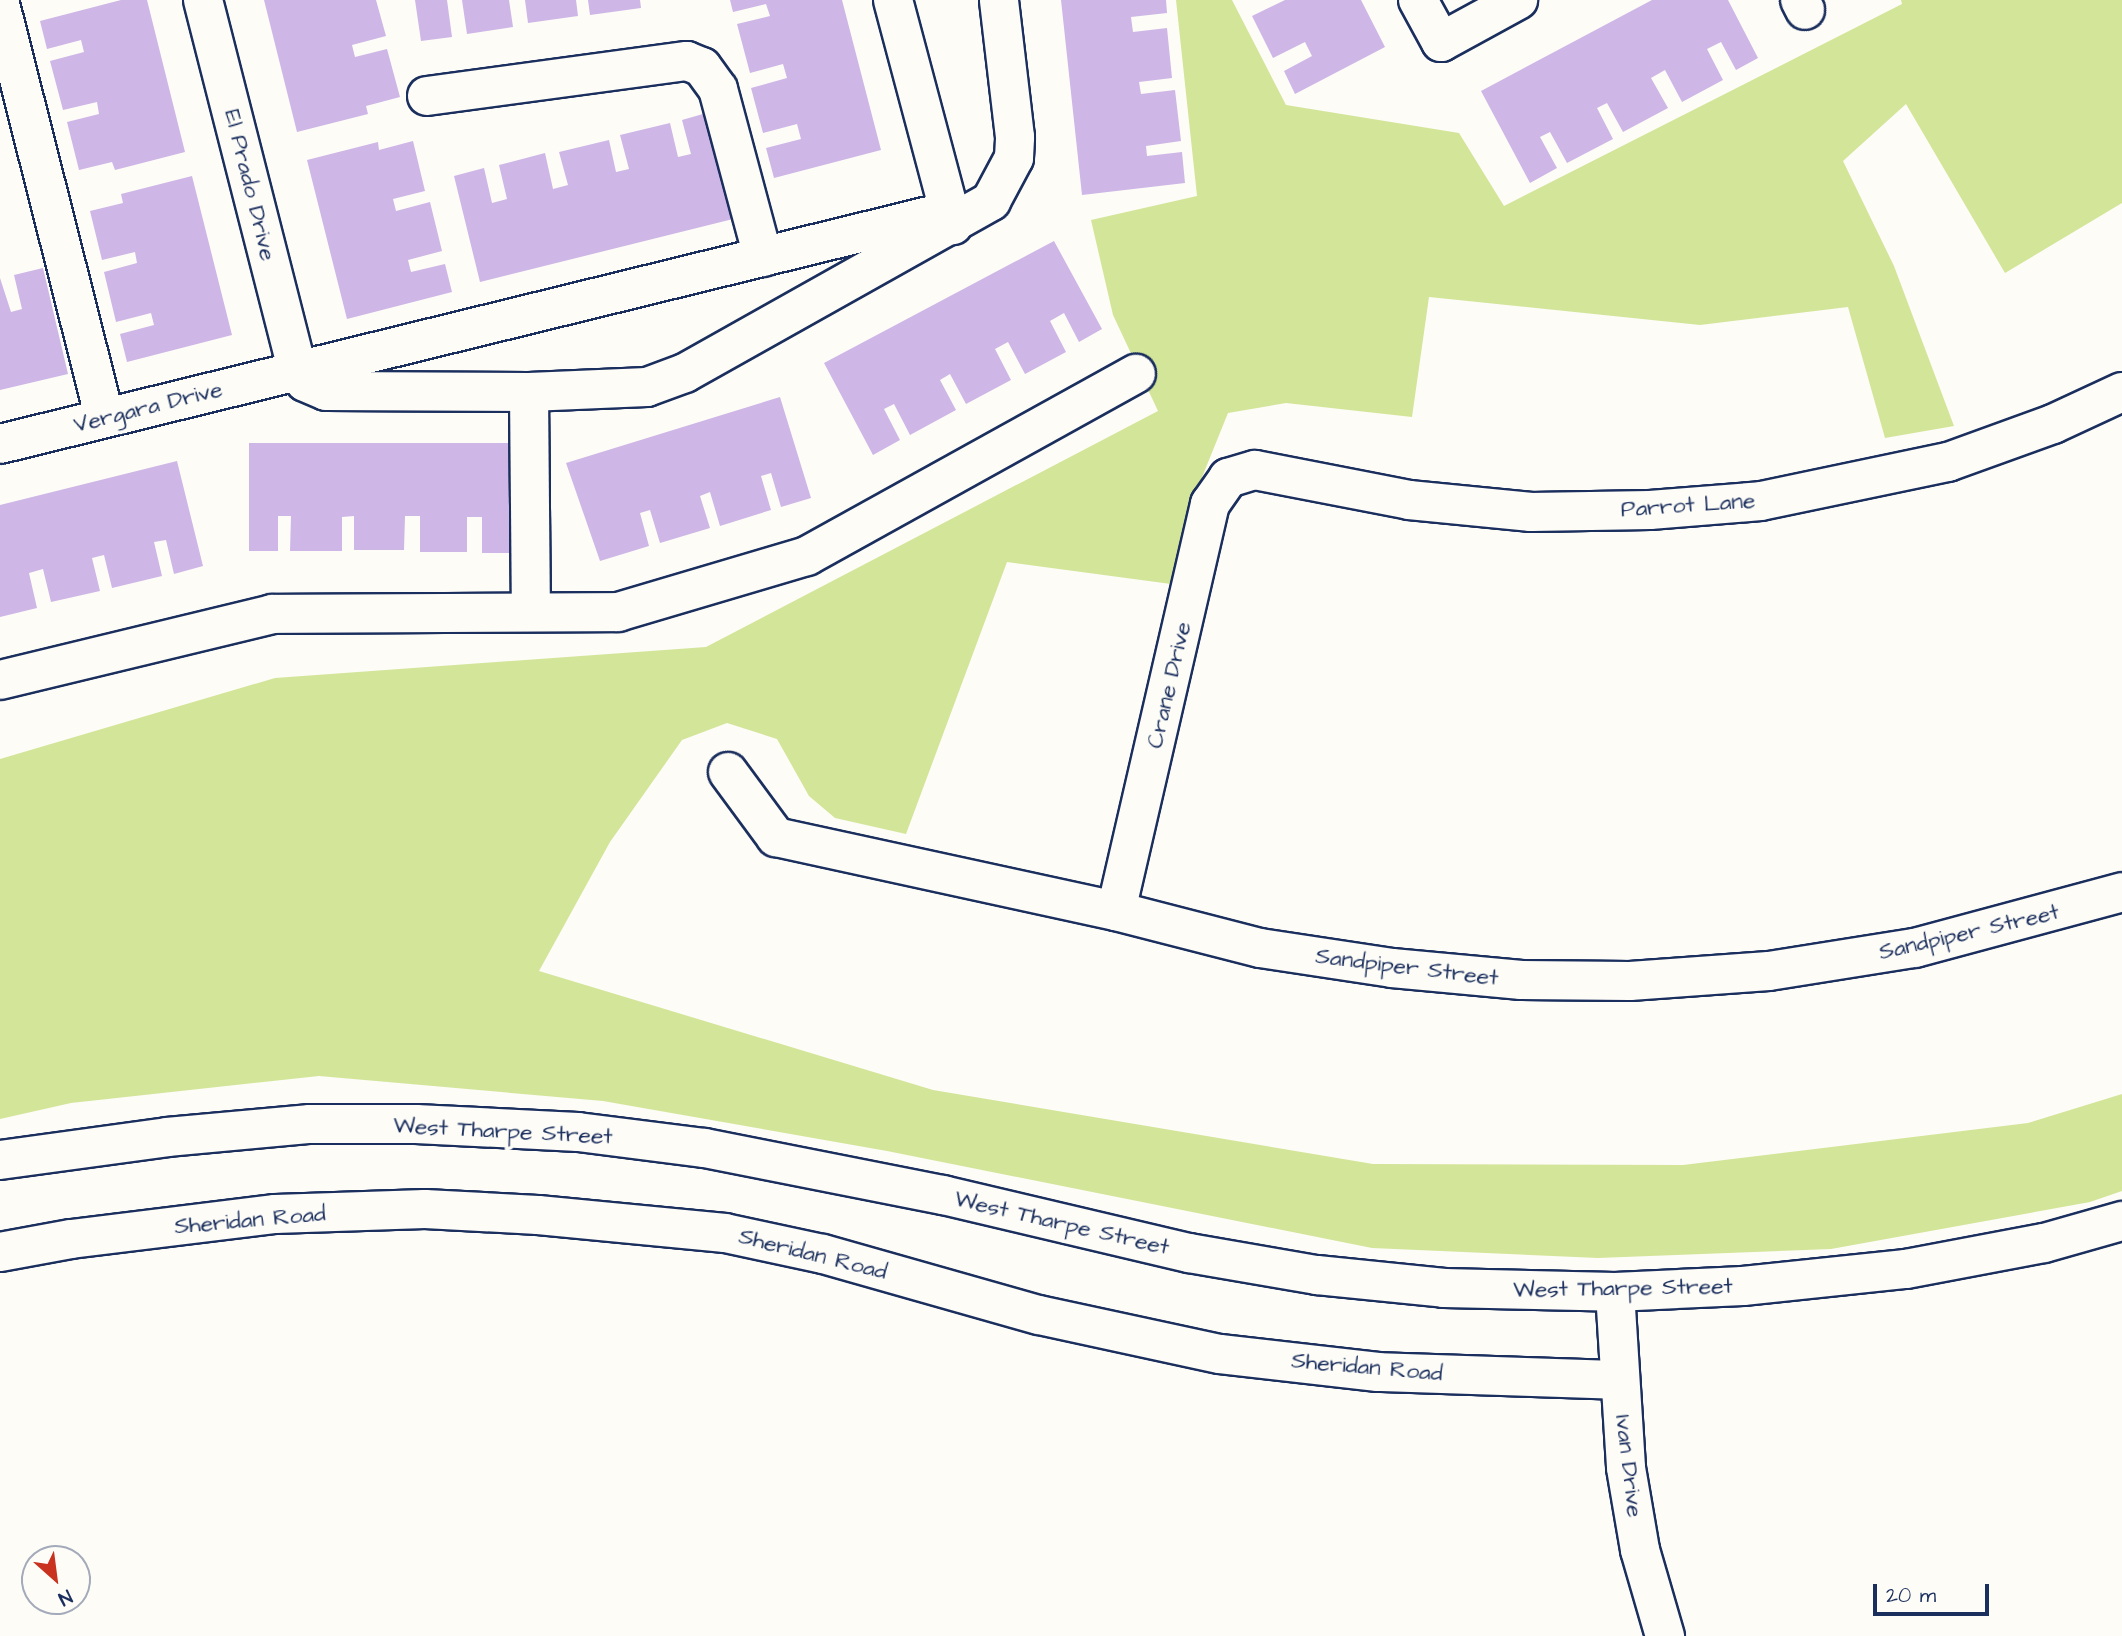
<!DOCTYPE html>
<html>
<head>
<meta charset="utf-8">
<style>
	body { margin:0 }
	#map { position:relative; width:2122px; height:1636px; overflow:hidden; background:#fdfcf7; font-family:"Architects Daughter",sans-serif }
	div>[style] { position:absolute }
	.green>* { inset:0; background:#d3e599 }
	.building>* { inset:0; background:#ceb6e6 }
	.roads { filter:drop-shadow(2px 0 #1b2f5e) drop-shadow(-2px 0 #1b2f5e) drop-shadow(0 2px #1b2f5e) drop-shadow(0 -2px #1b2f5e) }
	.minor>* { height:38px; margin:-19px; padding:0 19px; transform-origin:19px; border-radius:19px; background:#fdfcf7 }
	.major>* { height:38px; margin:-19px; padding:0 19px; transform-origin:19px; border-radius:19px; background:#fdfcf7 }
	span { translate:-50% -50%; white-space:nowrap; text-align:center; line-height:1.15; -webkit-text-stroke:7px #fdfcf7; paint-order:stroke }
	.street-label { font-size:23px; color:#1b2f5e }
	.north { position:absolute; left:21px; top:1545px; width:70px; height:70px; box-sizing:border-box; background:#fdfcf7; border:2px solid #a3aaba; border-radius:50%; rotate:152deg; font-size:19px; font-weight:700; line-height:28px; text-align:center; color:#1b2f5e }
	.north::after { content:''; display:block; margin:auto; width:24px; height:32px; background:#c8321e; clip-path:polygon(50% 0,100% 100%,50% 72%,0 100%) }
	.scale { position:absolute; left:1873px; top:1584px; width:116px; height:32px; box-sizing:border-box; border:4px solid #1b2f5e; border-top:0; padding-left:9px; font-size:21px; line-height:24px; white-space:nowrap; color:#1b2f5e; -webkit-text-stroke:5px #fdfcf7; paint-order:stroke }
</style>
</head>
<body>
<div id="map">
	<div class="green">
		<i style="clip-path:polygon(1176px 0,1232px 0,1286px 105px,1459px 133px,1504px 206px,1902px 4px,1901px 0,2122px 0,2122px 203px,2005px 273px,1906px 104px,1843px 161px,1894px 266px,1954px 426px,1885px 438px,1848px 307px,1700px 325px,1429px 297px,1412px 417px,1286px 403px,1228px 413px,1192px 502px,1171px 584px,1007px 562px,906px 834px,835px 818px,809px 796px,777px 739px,727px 723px,682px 740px,610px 842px,539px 971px,933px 1090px,1373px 1164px,1683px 1165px,2028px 1123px,2122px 1094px,2122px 1191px,2090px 1202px,1831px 1249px,1598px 1258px,1372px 1248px,887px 1151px,603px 1101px,319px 1076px,71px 1103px,0 1119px,0 759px,275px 678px,706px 647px,1158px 411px,1113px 315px,1091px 220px,1197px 196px)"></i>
	</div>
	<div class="building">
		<i style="clip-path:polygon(121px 0,147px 0,185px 152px,115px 170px,112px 162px,79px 170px,67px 122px,99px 114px,97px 102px,63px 110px,50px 61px,84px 52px,81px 40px,47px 49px,40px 21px)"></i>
		<i style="clip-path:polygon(264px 0,376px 0,386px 36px,352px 45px,355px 57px,387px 49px,400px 97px,366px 106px,368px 114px,297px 132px)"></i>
		<i style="clip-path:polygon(415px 0,447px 0,452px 37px,421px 41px)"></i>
		<i style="clip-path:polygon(462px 0,509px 0,513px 27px,467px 34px)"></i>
		<i style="clip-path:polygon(525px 0,576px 0,578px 16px,528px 23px)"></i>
		<i style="clip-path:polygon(588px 0,640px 0,641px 8px,590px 15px)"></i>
		<i style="clip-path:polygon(730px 0,842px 0,881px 150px,774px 178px,766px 148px,801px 139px,797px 124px,763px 133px,751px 88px,787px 78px,783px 64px,750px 73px,737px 24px,770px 16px,766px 4px,733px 12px)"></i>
		<i style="clip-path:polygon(1061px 0,1166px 0,1167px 13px,1131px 17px,1133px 32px,1167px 28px,1172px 78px,1139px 82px,1141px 94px,1175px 90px,1181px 141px,1146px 146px,1147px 156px,1182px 152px,1185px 183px,1082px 195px)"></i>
		<i style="clip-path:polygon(1285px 0,1361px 0,1385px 47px,1295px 94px,1284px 71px,1312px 56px,1305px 42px,1273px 58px,1252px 16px)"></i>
		<i style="clip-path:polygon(1652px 0,1728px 0,1758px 58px,1736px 70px,1721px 42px,1707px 49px,1723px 80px,1682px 102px,1665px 70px,1651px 78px,1668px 108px,1623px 132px,1607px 103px,1597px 108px,1613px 139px,1567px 163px,1550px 132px,1540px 137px,1557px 168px,1530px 183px,1481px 91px)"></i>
		<i style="clip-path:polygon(710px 112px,737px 218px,480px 282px,454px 176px,484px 168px,492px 203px,507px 199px,499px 165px,545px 153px,553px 189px,568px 185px,559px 152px,609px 140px,616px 172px,629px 169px,620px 135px,670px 123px,678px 157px,691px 154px,682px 120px)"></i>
		<i style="clip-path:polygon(413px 141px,425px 191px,393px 199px,396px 211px,430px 202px,442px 251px,408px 260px,411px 272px,445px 264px,452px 292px,347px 319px,307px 160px,378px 142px,379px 150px)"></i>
		<i style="clip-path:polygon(192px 176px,232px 335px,127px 362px,120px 334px,154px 325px,151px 313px,116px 322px,104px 272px,137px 263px,135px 252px,102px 260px,90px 211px,123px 203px,121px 194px)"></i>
		<i style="clip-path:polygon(1054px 241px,1102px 329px,1079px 342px,1064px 313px,1050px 321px,1066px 352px,1025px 374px,1008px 342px,995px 349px,1011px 380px,966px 404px,950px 374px,940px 380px,956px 410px,910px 435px,894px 404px,884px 409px,900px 440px,873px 455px,824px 363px)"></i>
		<i style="clip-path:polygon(43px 268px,68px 374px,0 390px,0 278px,11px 312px,22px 309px,14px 275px)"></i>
		<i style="clip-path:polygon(780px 397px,811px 498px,781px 507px,771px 473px,761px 476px,771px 510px,720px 526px,710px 492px,700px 496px,710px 528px,660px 543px,650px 510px,640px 513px,649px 546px,600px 561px,566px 463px)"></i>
		<i style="clip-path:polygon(249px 443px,513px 443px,512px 553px,482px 553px,482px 517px,467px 517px,467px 552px,420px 552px,420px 516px,405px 516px,404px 550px,354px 550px,354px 516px,342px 517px,342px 551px,290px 551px,291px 516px,278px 516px,278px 551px,249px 551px)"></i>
		<i style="clip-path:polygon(177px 461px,203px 566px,174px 574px,166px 540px,154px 542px,162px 576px,112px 588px,104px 555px,92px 558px,100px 591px,51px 602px,43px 569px,29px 573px,37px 608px,0 617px,0 505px)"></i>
	</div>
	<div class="roads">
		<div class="minor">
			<i style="left:203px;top:0;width:382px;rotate:75.7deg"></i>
			<i style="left:297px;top:370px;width:14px;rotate:56deg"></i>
			<i style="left:305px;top:382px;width:23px;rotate:23deg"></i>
			<i style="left:326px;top:391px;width:203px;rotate:0.3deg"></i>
			<i style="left:529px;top:392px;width:118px;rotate:-2.4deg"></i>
			<i style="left:647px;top:387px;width:40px;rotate:-20.2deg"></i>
			<i style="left:685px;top:373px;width:351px;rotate:-29.3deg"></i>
			<i style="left:991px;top:201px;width:49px;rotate:-61.9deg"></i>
			<i style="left:1014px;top:158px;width:21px;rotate:-87deg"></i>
			<i style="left:1015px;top:137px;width:138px;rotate:-96.7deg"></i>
			<i style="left:893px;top:0;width:233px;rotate:75.1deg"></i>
			<i style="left:1418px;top:0;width:48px;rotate:61.3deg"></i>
			<i style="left:1441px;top:42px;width:88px;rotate:-28.6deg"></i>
			<i style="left:1800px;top:0;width:11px;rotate:63deg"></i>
			<i style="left:0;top:4px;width:427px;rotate:75.8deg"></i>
			<i style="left:427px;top:96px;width:262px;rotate:-7.7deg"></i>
			<i style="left:687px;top:61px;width:16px;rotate:22deg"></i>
			<i style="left:702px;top:67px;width:27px;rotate:54deg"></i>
			<i style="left:718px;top:89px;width:174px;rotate:75deg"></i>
			<i style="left:529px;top:392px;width:220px;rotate:89.5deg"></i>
			<i style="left:0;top:444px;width:977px;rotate:-13.79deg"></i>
			<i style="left:0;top:680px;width:280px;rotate:-13.6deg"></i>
			<i style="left:272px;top:614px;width:346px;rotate:-0.3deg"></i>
			<i style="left:618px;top:612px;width:197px;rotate:-16.5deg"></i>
			<i style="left:807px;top:556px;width:376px;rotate:-29deg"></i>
			<i style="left:728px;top:772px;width:81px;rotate:53.6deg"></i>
			<i style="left:776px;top:837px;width:348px;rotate:12.3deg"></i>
			<i style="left:1116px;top:911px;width:149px;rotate:14.4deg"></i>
			<i style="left:1260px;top:948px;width:134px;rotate:8.6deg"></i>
			<i style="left:1392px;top:968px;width:130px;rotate:5.3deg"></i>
			<i style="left:1521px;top:980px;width:109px;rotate:0.5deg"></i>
			<i style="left:1630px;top:981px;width:139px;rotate:-4.1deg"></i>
			<i style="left:1769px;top:971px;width:148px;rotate:-9deg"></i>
			<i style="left:1915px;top:948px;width:214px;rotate:-15.1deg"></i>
			<i style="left:1116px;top:911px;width:418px;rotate:-77deg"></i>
			<i style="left:1210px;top:504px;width:32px;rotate:-55deg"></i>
			<i style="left:1228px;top:478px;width:28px;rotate:-17deg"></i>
			<i style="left:1255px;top:470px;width:157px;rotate:11deg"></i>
			<i style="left:1409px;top:500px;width:123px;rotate:5.6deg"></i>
			<i style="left:1531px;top:512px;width:119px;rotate:-1deg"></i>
			<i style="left:1650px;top:510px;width:111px;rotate:-4.6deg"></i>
			<i style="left:1761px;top:501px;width:191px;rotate:-11.8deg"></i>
			<i style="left:1948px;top:462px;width:112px;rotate:-19.9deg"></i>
			<i style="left:2053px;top:424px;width:76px;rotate:-24.9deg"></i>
			<i style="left:0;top:1252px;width:72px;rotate:-10.4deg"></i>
			<i style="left:71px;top:1239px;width:206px;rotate:-7deg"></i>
			<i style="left:275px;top:1214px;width:150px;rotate:-1.9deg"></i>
			<i style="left:425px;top:1209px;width:113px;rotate:3deg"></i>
			<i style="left:538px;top:1215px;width:188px;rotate:5.5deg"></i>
			<i style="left:725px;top:1233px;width:100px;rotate:12.1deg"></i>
			<i style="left:823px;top:1254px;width:224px;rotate:15.8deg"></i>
			<i style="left:1039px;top:1315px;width:185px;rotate:12.2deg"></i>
			<i style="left:1220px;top:1354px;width:159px;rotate:6.5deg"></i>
			<i style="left:1378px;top:1372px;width:241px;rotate:1.9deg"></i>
			<i style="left:1615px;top:1292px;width:176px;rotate:86.4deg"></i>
			<i style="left:1626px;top:1468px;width:83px;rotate:80.3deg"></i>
			<i style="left:1640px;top:1550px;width:90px;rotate:73.8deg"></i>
		</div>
		<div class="major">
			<i style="left:0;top:1160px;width:169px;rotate:-7.8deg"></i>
			<i style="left:167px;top:1137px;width:144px;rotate:-5.2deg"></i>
			<i style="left:310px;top:1124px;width:106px"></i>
			<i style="left:416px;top:1124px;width:162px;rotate:2.8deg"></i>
			<i style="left:578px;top:1132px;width:128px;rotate:7.2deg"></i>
			<i style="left:705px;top:1148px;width:243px;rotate:11.2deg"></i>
			<i style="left:943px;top:1195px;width:253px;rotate:13.3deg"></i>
			<i style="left:1189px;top:1253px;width:130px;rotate:9.8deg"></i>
			<i style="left:1317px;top:1275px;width:128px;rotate:5.8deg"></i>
			<i style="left:1444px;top:1288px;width:171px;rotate:1.3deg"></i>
			<i style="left:1615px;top:1292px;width:128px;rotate:-2.7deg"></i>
			<i style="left:1743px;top:1286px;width:164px;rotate:-6deg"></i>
			<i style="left:1906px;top:1269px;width:140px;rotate:-10.7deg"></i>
			<i style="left:2044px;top:1243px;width:81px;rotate:-15.8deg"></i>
		</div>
	</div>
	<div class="street-label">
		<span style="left:250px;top:185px;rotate:76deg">El Prado Drive</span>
		<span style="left:148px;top:407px;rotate:-14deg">Vergara Drive</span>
		<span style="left:1688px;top:505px;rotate:-4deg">Parrot Lane</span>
		<span style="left:1169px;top:685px;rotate:-77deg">Crane Drive</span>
		<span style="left:1969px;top:932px;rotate:-13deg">Sandpiper Street</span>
		<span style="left:1407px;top:967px;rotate:7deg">Sandpiper Street</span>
		<span style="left:503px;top:1131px;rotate:3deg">West Tharpe Street</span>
		<span style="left:250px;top:1220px;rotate:-5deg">Sheridan Road</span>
		<span style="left:1062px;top:1223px;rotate:13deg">West Tharpe Street</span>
		<span style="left:813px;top:1254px;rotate:14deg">Sheridan Road</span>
		<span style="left:1623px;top:1288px;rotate:-1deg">West Tharpe Street</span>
		<span style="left:1367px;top:1367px;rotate:5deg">Sheridan Road</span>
		<span style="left:1629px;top:1466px;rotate:83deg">Ivan Drive</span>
	</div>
	<div class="north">N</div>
	<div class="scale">20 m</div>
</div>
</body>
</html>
